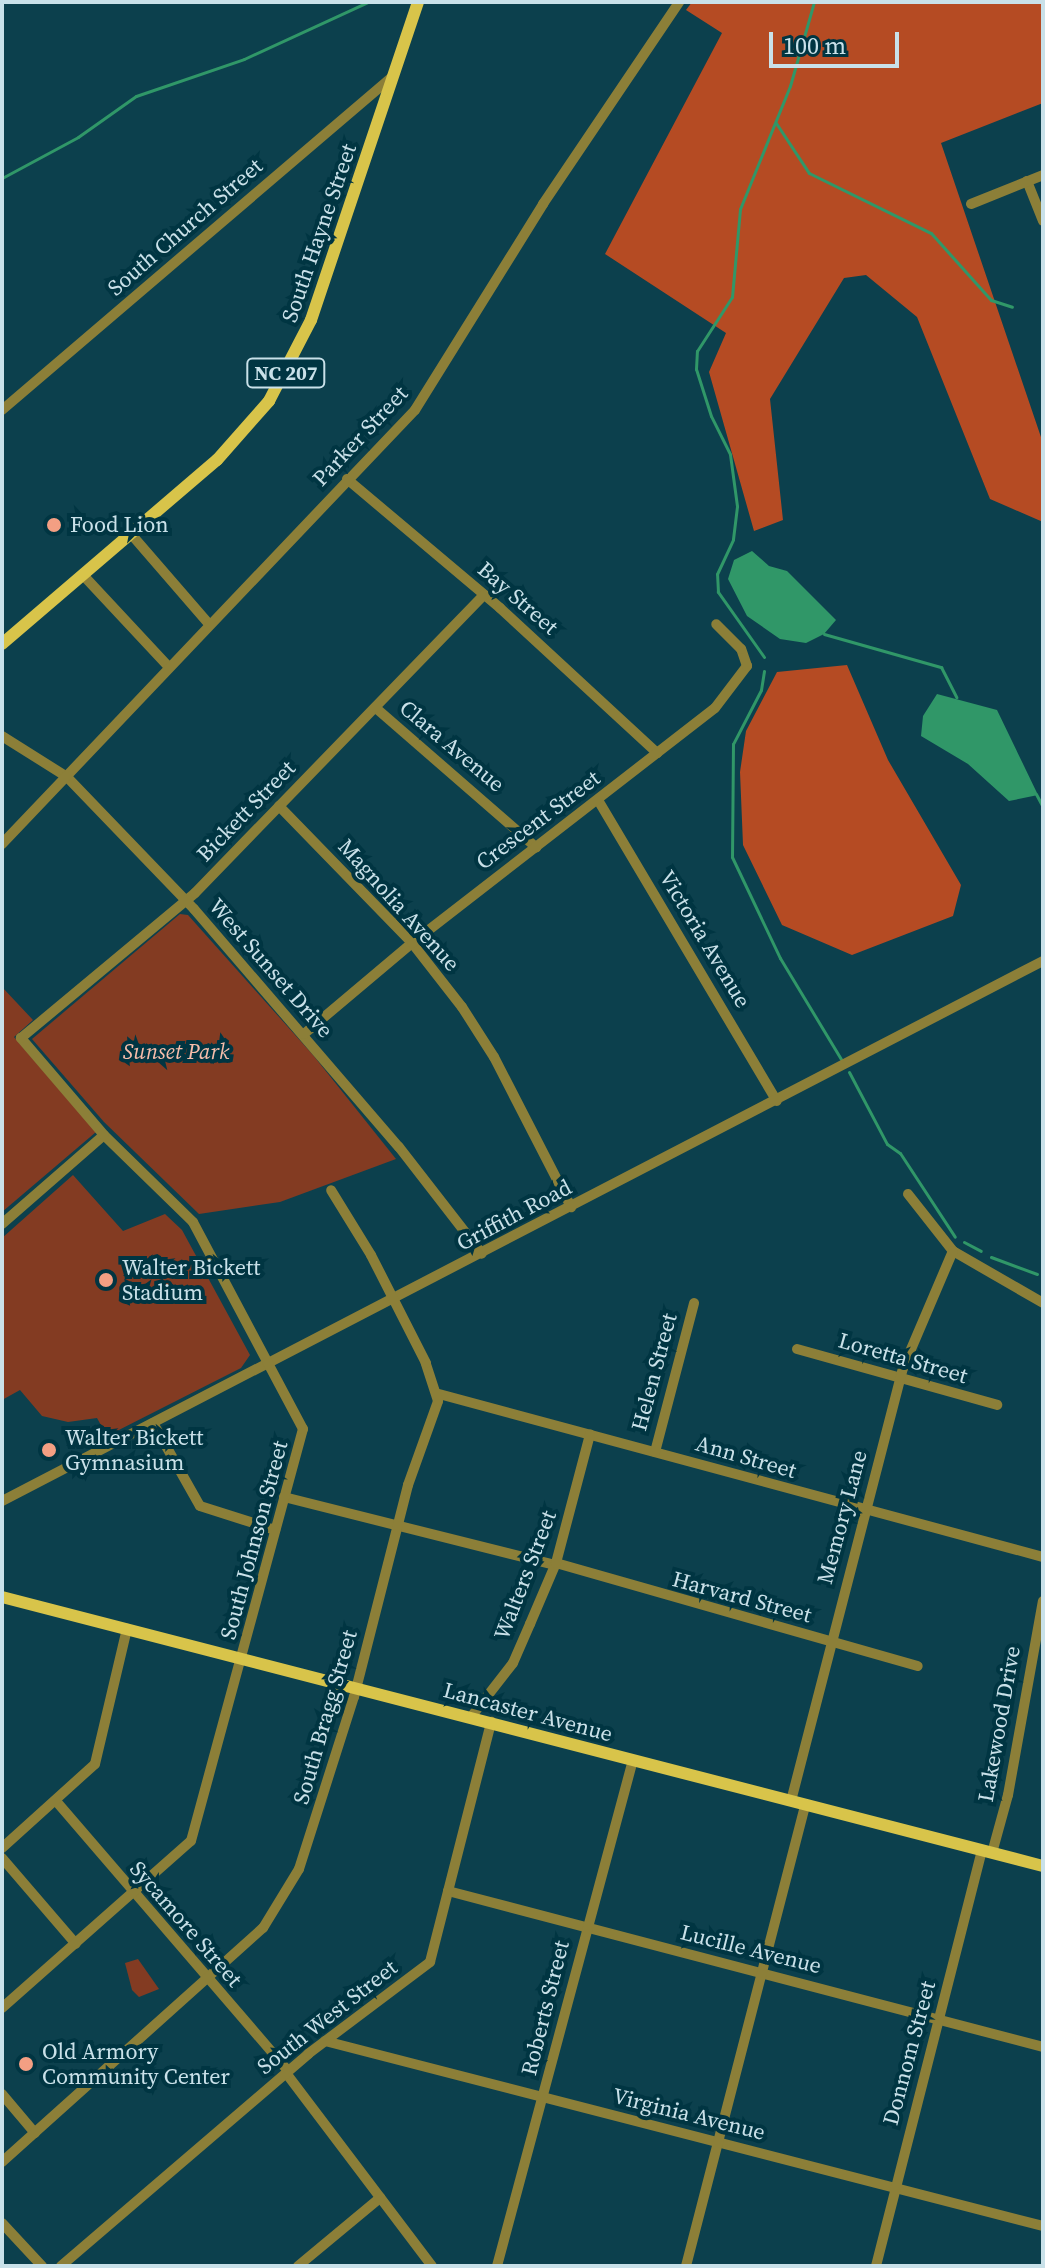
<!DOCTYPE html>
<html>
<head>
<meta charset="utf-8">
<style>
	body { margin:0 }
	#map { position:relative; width:1045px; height:2268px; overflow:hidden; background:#0c404d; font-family:"Source Serif 4",serif }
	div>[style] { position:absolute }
	.green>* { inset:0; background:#833b22 }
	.forest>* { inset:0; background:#b54b23 }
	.water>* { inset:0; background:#309768 }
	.stream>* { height:3px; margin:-1.5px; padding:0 1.5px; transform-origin:1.5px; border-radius:1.5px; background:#309768 }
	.minor>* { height:10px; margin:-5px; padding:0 5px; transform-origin:5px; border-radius:5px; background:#8c7f38 }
	.major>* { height:12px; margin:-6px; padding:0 6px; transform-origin:6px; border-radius:6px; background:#d8c44a }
	.dots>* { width:22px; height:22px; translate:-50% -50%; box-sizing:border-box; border:4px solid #003542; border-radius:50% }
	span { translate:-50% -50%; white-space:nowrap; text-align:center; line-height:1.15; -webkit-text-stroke:8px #003542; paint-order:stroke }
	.shield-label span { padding:2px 6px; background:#003542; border:2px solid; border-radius:6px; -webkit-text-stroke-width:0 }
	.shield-label { font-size:20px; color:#c9e1e9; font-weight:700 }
	.street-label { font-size:22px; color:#c9e1e9 }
	.poi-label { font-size:22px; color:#c9e1e9 }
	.left { translate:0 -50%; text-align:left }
	.park-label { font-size:22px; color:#f7beab; font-style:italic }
	.frame { position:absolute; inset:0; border:4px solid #c9e1e9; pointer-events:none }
	.scale { position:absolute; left:769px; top:32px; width:130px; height:36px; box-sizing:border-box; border:4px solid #c9e1e9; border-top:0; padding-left:10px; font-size:24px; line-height:28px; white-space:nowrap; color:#c9e1e9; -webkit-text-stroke:6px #003542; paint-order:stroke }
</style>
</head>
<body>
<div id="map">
	<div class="green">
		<i style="clip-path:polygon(180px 914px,188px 915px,313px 1055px,396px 1159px,280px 1202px,199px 1214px,104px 1122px,32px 1039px)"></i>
		<i style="clip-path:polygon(2px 987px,33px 1020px,14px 1037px,96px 1132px,2px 1212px)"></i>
		<i style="clip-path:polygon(73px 1175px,123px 1231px,165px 1214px,182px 1230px,250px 1355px,241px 1368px,107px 1436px,97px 1418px,68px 1422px,42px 1416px,20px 1390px,2px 1400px,2px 1238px)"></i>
		<i style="clip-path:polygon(138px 1959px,159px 1989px,139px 1997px,132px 1990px,125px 1963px)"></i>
	</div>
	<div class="forest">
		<i style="clip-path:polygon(692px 2px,1043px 2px,1043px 103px,941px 143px,1043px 443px,1043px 522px,990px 499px,917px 317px,866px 275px,844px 278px,770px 399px,783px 520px,754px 531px,709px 372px,726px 333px,605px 254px,722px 33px,686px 10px)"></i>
		<i style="clip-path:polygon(847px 665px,888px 760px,961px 885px,953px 916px,852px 955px,782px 925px,743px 845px,740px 772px,746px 731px,777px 672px)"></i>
	</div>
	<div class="water">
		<i style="clip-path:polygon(752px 551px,769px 566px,787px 571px,836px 620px,824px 634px,806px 643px,780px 639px,747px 616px,728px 579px,734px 560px)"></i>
		<i style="clip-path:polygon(937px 694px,997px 710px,1038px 795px,1009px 801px,968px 764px,921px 736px,923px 716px)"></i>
	</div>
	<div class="stream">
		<i style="left:776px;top:123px;width:60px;rotate:56.6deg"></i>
		<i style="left:809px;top:173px;width:136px;rotate:26.2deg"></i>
		<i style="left:931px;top:233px;width:90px;rotate:48.2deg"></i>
		<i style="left:991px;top:300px;width:22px;rotate:18deg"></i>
		<i style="left:2px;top:178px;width:86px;rotate:-28.3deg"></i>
		<i style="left:78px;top:137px;width:71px;rotate:-35.3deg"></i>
		<i style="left:136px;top:96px;width:114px;rotate:-18.9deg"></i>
		<i style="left:244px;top:59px;width:136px;rotate:-24.7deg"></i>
		<i style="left:824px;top:634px;width:122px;rotate:15.8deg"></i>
		<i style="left:941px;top:667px;width:34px;rotate:63deg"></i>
		<i style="left:764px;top:657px;width:80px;rotate:-125.3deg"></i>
		<i style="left:718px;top:592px;width:18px;rotate:-93deg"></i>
		<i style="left:717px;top:574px;width:38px;rotate:-65deg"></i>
		<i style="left:733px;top:539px;width:33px;rotate:-83deg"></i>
		<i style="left:737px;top:506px;width:52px;rotate:-97.7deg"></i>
		<i style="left:730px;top:454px;width:42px;rotate:-116.6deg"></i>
		<i style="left:711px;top:416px;width:49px;rotate:-107.7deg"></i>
		<i style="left:696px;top:369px;width:18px;rotate:-87deg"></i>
		<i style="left:697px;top:351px;width:64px;rotate:-57.1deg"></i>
		<i style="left:732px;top:297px;width:88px;rotate:-84.8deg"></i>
		<i style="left:740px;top:209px;width:133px;rotate:-67.9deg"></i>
		<i style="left:790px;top:86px;width:87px;rotate:-74.1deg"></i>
		<i style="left:764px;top:671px;width:19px;rotate:99deg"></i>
		<i style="left:761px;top:690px;width:61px;rotate:117.4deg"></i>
		<i style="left:733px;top:744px;width:113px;rotate:90.5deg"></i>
		<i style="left:732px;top:857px;width:112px;rotate:64.6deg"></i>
		<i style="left:780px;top:958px;width:118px;rotate:58.9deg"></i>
		<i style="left:1036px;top:794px;width:15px;rotate:62deg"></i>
		<i style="left:849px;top:1072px;width:81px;rotate:62.2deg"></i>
		<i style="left:887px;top:1144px;width:16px;rotate:35deg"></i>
		<i style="left:900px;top:1153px;width:100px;rotate:56.8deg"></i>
		<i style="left:964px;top:1242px;width:19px;rotate:28deg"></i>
		<i style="left:991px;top:1257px;width:49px;rotate:20.3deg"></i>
	</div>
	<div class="minor">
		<i style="left:1027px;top:181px;width:43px;rotate:68.2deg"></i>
		<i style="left:971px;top:204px;width:78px;rotate:-21.9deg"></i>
		<i style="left:2px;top:410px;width:514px;rotate:-40.5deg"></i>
		<i style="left:347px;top:479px;width:200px;rotate:40.1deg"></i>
		<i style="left:500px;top:608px;width:214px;rotate:42.7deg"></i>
		<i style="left:131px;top:534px;width:118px;rotate:49.1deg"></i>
		<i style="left:83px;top:575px;width:125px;rotate:47deg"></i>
		<i style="left:377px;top:709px;width:211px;rotate:41deg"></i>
		<i style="left:2px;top:736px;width:77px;rotate:32.2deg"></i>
		<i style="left:67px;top:777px;width:183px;rotate:46.1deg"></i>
		<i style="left:194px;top:909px;width:314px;rotate:49.3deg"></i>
		<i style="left:399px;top:1147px;width:135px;rotate:52.2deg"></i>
		<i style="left:598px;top:800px;width:350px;rotate:59.3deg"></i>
		<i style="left:279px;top:806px;width:191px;rotate:45.8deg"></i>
		<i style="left:412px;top:943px;width:81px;rotate:52deg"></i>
		<i style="left:462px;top:1007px;width:59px;rotate:57.4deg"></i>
		<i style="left:494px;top:1057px;width:169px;rotate:62.8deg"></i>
		<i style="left:2px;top:844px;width:599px;rotate:-46.42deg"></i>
		<i style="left:415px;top:410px;width:243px;rotate:-58.1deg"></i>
		<i style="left:543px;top:204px;width:244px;rotate:-56deg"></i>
		<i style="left:304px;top:1034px;width:141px;rotate:-40.1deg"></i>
		<i style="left:412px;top:943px;width:383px;rotate:-37.8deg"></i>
		<i style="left:715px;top:708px;width:53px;rotate:-52.7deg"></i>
		<i style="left:747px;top:666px;width:18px;rotate:-109deg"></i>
		<i style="left:741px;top:649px;width:35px;rotate:-135deg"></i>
		<i style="left:908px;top:1194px;width:73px;rotate:51.7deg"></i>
		<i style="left:953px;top:1251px;width:104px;rotate:30deg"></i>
		<i style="left:2px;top:1224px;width:135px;rotate:-41.1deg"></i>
		<i style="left:797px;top:1349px;width:208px;rotate:15.6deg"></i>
		<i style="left:439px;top:1394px;width:626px;rotate:15.1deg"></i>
		<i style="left:153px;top:1423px;width:95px;rotate:60.5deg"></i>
		<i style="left:200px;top:1506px;width:79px;rotate:17.7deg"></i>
		<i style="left:655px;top:1452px;width:154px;rotate:-75.3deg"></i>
		<i style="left:284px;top:1497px;width:279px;rotate:14.1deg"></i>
		<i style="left:2px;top:1501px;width:1173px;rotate:-27.42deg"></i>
		<i style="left:556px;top:1563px;width:376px;rotate:15.9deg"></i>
		<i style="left:471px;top:1717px;width:68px;rotate:-52.1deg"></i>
		<i style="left:513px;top:1663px;width:43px;rotate:-66.4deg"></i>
		<i style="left:530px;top:1624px;width:66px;rotate:-66.9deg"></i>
		<i style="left:556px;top:1563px;width:133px;rotate:-75.2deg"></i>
		<i style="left:56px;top:1801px;width:356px;rotate:49.3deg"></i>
		<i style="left:791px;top:1801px;width:447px;rotate:-75.5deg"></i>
		<i style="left:903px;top:1368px;width:127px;rotate:-66.9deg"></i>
		<i style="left:2px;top:1848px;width:125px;rotate:-42.1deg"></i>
		<i style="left:95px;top:1764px;width:139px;rotate:-76.7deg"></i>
		<i style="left:992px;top:1853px;width:60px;rotate:-74.6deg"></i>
		<i style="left:1008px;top:1795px;width:197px;rotate:-79.8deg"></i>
		<i style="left:2px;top:1858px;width:113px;rotate:49.3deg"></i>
		<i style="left:448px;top:1891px;width:615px;rotate:14.69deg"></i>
		<i style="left:2px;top:2008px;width:252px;rotate:-41.5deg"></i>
		<i style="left:191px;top:1841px;width:427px;rotate:-74.8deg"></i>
		<i style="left:303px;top:1429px;width:234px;rotate:-118deg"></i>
		<i style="left:193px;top:1222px;width:124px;rotate:-135.7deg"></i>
		<i style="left:104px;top:1135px;width:128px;rotate:-130.6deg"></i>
		<i style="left:21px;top:1038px;width:226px;rotate:-39.8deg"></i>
		<i style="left:195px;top:893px;width:415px;rotate:-45.9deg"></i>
		<i style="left:325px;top:2041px;width:741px;rotate:14.45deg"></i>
		<i style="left:286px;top:2073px;width:242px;rotate:52.9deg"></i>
		<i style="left:2px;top:2094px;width:51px;rotate:49.8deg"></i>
		<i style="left:2px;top:2162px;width:351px;rotate:-41.9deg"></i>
		<i style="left:263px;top:1928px;width:69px;rotate:-58.6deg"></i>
		<i style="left:299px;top:1869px;width:181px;rotate:-72.3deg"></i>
		<i style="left:354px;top:1697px;width:219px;rotate:-75.7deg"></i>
		<i style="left:408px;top:1485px;width:89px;rotate:-70.3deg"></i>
		<i style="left:438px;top:1401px;width:40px;rotate:-108deg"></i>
		<i style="left:426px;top:1363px;width:121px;rotate:-117deg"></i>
		<i style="left:371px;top:1255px;width:76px;rotate:-121.6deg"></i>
		<i style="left:2px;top:2223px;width:59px;rotate:47.1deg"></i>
		<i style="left:61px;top:2266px;width:326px;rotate:-40.6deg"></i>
		<i style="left:308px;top:2054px;width:153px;rotate:-37deg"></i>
		<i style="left:430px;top:1962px;width:248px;rotate:-75.7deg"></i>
		<i style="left:298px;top:2266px;width:107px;rotate:-39.7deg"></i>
		<i style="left:497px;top:2266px;width:524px;rotate:-74.96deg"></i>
		<i style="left:686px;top:2266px;width:476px;rotate:-75.5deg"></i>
		<i style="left:876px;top:2266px;width:428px;rotate:-75.7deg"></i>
	</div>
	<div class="major">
		<i style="left:2px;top:644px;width:283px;rotate:-40.6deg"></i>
		<i style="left:217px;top:460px;width:79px;rotate:-48.6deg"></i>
		<i style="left:269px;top:401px;width:91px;rotate:-62.6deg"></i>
		<i style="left:311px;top:320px;width:336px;rotate:-71.4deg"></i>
		<i style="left:2px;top:1597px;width:1075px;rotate:14.49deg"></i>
	</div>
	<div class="dots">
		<i style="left:54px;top:525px;background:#f39f83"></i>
		<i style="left:106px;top:1280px;background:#f39f83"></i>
		<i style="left:49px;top:1450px;background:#f39f83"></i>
		<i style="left:26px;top:2064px;background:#f39f83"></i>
	</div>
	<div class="shield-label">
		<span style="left:286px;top:373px">NC 207</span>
	</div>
	<div class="street-label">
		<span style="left:185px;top:227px;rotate:-41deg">South Church Street</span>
		<span style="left:319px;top:233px;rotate:-71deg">South Hayne Street</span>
		<span style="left:360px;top:436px;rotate:-47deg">Parker Street</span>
		<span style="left:518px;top:598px;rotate:41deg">Bay Street</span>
		<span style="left:452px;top:746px;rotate:40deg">Clara Avenue</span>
		<span style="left:246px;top:811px;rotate:-46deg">Bickett Street</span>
		<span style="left:538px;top:820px;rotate:-37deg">Crescent Street</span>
		<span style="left:399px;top:905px;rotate:48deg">Magnolia Avenue</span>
		<span style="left:705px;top:939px;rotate:59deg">Victoria Avenue</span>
		<span style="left:271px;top:968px;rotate:49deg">West Sunset Drive</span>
		<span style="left:514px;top:1215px;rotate:-28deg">Griffith Road</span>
		<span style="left:903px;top:1358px;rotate:16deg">Loretta Street</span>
		<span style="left:654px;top:1372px;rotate:-75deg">Helen Street</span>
		<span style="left:746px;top:1457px;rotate:16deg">Ann Street</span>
		<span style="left:842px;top:1517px;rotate:-75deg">Memory Lane</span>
		<span style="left:254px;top:1540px;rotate:-75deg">South Johnson Street</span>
		<span style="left:525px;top:1575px;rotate:-69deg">Walters Street</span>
		<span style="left:742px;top:1597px;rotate:15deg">Harvard Street</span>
		<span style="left:528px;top:1712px;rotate:15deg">Lancaster Avenue</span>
		<span style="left:325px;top:1717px;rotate:-74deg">South Bragg Street</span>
		<span style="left:999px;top:1724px;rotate:-80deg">Lakewood Drive</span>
		<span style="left:186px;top:1924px;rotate:49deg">Sycamore Street</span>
		<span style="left:751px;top:1949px;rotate:14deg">Lucille Avenue</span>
		<span style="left:545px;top:2008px;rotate:-76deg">Roberts Street</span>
		<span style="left:327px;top:2017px;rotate:-38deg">South West Street</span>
		<span style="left:909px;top:2053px;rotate:-75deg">Donnom Street</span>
		<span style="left:689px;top:2114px;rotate:14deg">Virginia Avenue</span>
	</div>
	<div class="poi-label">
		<span class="left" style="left:70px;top:525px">Food Lion</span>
		<span class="left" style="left:122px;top:1280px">Walter Bickett<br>Stadium</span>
		<span class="left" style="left:65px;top:1450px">Walter Bickett<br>Gymnasium</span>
		<span class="left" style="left:42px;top:2064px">Old Armory<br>Community Center</span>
	</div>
	<div class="park-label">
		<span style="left:176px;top:1052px">Sunset Park</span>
	</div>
	<div class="frame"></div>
	<div class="scale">100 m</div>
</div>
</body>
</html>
